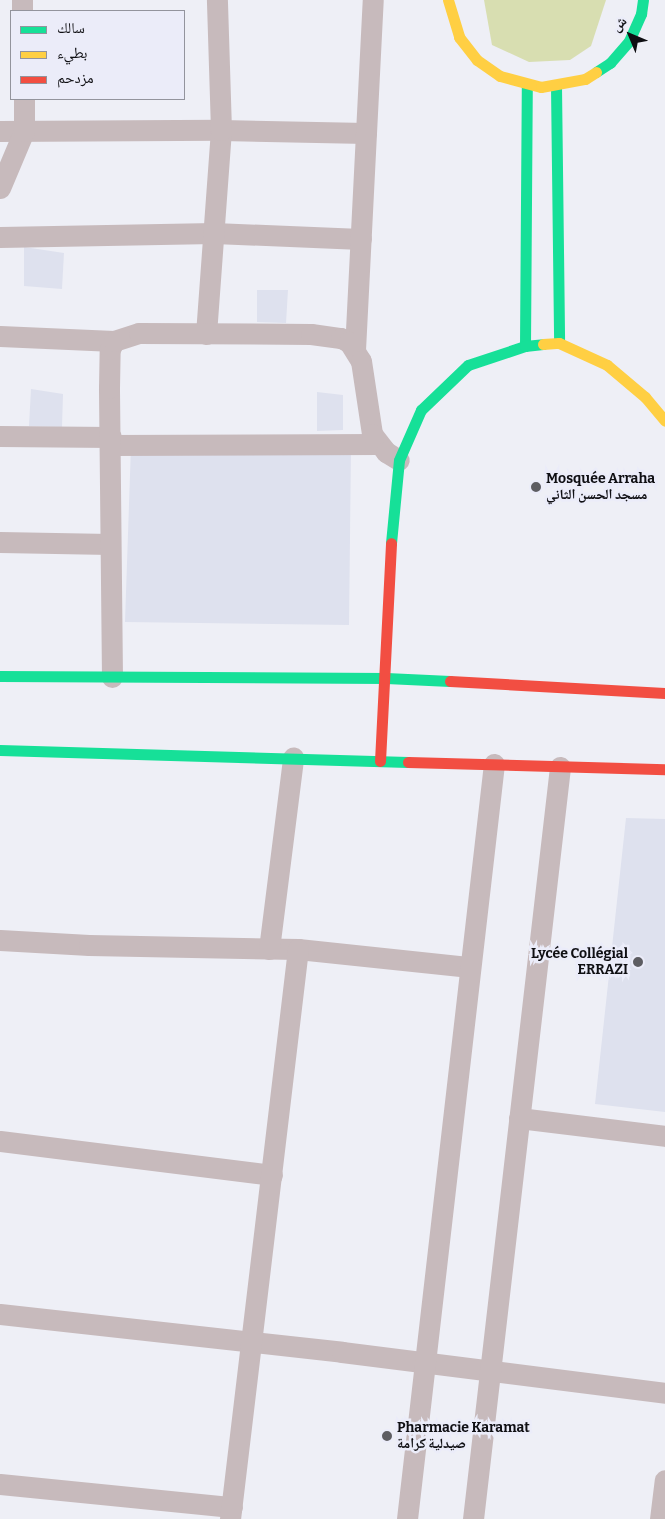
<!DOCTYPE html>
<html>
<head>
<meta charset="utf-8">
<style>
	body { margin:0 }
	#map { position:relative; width:665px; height:1519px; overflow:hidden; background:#eeeff6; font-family:Bitter,"Noto Naskh Arabic",serif }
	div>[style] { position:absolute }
	.built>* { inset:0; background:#dee1ee }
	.green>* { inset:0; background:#d8deb1 }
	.street>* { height:21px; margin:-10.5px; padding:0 10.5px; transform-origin:10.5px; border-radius:10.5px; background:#c7babc }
	.fast>* { height:11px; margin:-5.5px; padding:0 5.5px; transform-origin:5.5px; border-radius:5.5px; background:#16e098 }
	.slow>* { height:11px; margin:-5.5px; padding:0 5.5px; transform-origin:5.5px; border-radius:5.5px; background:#ffcf43 }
	.jam>* { height:11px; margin:-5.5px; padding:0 5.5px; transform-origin:5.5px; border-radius:5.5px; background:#f24e42 }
	.dots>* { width:14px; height:14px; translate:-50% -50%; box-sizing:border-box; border:2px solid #ebecf9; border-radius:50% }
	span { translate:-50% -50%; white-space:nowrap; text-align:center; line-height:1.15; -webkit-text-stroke:5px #ebecf9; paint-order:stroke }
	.poi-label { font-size:14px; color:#0f0f13; font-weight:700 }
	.left { translate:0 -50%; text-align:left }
	.right { translate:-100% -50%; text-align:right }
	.legend { position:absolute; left:10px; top:10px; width:175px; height:90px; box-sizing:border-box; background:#ebecf9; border:1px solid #93949d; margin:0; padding:6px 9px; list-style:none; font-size:15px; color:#0f0f13 }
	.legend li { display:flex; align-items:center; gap:10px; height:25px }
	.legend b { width:25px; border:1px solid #93949d }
	.north { position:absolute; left:605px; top:10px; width:50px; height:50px; -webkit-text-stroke:4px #ebecf9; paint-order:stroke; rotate:315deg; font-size:14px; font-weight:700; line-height:20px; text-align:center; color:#0f0f13 }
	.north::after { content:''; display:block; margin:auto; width:18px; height:22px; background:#0f0f13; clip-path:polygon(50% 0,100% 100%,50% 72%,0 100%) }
</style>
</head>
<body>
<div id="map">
	<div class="built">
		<i style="clip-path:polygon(24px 247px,64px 253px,62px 289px,24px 286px)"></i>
		<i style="clip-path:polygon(257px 290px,288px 290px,286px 323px,257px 322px)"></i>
		<i style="clip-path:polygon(31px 389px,63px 394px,62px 427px,29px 426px)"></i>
		<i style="clip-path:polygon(317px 392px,343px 395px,343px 430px,317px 431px)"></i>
		<i style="clip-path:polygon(131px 446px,351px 447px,349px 625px,125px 622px)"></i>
		<i style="clip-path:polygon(626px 818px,665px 819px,665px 1112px,595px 1104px)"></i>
	</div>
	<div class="green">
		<i style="clip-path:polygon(484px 0,606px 0,591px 46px,570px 60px,529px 62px,492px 45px)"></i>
	</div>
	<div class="street">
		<i style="left:22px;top:0;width:11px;rotate:90deg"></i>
		<i style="left:0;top:131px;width:221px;rotate:-0.3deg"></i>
		<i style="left:221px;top:130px;width:145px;rotate:1.2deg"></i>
		<i style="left:0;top:188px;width:62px;rotate:-67.2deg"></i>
		<i style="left:24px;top:131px;width:32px;rotate:-90deg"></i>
		<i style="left:0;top:237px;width:214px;rotate:-1.1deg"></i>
		<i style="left:214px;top:233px;width:147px;rotate:2.3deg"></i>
		<i style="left:206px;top:334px;width:205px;rotate:-85.8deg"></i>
		<i style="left:221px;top:130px;width:130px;rotate:-91.8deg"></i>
		<i style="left:0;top:336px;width:114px;rotate:2.5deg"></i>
		<i style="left:355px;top:350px;width:350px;rotate:-87.1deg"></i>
		<i style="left:0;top:436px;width:111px;rotate:0.5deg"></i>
		<i style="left:111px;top:445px;width:267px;rotate:-0.2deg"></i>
		<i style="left:0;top:542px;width:110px;rotate:1deg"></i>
		<i style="left:112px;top:677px;width:289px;rotate:-90.6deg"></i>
		<i style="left:109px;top:388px;width:39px;rotate:-89deg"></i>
		<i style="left:110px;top:349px;width:9px;rotate:-63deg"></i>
		<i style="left:114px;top:341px;width:26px;rotate:-18deg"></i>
		<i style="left:139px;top:333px;width:172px;rotate:0.3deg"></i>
		<i style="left:311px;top:334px;width:30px;rotate:8deg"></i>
		<i style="left:341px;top:338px;width:9px;rotate:27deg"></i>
		<i style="left:349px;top:342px;width:22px;rotate:58deg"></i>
		<i style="left:361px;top:361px;width:74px;rotate:81.4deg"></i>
		<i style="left:372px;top:434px;width:23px;rotate:52deg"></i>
		<i style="left:386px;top:452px;width:15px;rotate:32deg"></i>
		<i style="left:0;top:940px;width:89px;rotate:3.2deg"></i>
		<i style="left:89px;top:945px;width:209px;rotate:1.1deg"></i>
		<i style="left:298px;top:949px;width:173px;rotate:6deg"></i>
		<i style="left:269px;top:949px;width:193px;rotate:-82.8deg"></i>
		<i style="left:519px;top:1118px;width:147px;rotate:7deg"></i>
		<i style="left:0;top:1141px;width:274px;rotate:7.1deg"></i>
		<i style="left:0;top:1314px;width:344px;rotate:6.3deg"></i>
		<i style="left:342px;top:1352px;width:326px;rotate:7.2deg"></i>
		<i style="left:0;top:1484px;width:233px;rotate:5.7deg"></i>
		<i style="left:230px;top:1519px;width:574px;rotate:-83.2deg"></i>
		<i style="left:407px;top:1519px;width:760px;rotate:-83.43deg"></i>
		<i style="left:473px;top:1519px;width:757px;rotate:-83.4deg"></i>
		<i style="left:660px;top:1519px;width:39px;rotate:-83deg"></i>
	</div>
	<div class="fast">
		<i style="left:596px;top:72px;width:17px;rotate:-33deg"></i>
		<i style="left:610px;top:63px;width:29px;rotate:-49deg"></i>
		<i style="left:629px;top:41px;width:30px;rotate:-66deg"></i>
		<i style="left:641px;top:14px;width:14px;rotate:-82deg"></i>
		<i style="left:556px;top:86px;width:257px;rotate:89.3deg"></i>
		<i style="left:525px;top:346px;width:261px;rotate:-89.6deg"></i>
		<i style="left:391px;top:543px;width:83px;rotate:-84.5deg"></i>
		<i style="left:399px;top:460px;width:55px;rotate:-66.3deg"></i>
		<i style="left:421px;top:410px;width:65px;rotate:-43.8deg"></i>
		<i style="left:468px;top:365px;width:60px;rotate:-18.4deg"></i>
		<i style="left:525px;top:346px;width:18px;rotate:-6deg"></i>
		<i style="left:0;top:676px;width:386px;rotate:0.3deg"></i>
		<i style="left:386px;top:678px;width:64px;rotate:2.7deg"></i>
		<i style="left:0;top:750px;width:408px;rotate:1.7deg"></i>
	</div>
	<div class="slow">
		<i style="left:448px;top:0;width:39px;rotate:73deg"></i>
		<i style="left:459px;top:37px;width:29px;rotate:52deg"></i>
		<i style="left:477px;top:60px;width:28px;rotate:35deg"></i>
		<i style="left:500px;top:76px;width:42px;rotate:15deg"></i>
		<i style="left:541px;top:87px;width:45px;rotate:-10.3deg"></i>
		<i style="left:585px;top:79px;width:13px;rotate:-32deg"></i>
		<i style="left:543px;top:344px;width:16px;rotate:-4deg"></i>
		<i style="left:559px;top:343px;width:53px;rotate:24.6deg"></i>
		<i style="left:607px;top:365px;width:50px;rotate:40.1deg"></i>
		<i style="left:645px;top:397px;width:31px;rotate:50deg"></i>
	</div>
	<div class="jam">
		<i style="left:450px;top:681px;width:215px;rotate:3.2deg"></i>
		<i style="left:380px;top:761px;width:218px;rotate:-87.1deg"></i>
		<i style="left:408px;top:762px;width:257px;rotate:1.6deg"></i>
	</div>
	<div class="dots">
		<i style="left:536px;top:487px;background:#5d5d62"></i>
		<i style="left:638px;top:962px;background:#5d5d62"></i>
		<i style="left:387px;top:1436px;background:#5d5d62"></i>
	</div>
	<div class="poi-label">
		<span class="left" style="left:546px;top:487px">Mosquée Arraha<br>مسجد الحسن الثاني</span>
		<span class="right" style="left:628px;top:962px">Lycée Collégial<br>ERRAZI</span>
		<span class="left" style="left:397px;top:1436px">Pharmacie Karamat<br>صيدلية كرامة</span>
	</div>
	<ul class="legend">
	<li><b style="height:6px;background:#16e098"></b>سالك</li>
	<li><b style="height:6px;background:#ffcf43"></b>بطيء</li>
	<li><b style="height:6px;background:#f24e42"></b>مزدحم</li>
	</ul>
	<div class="north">ش</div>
</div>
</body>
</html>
